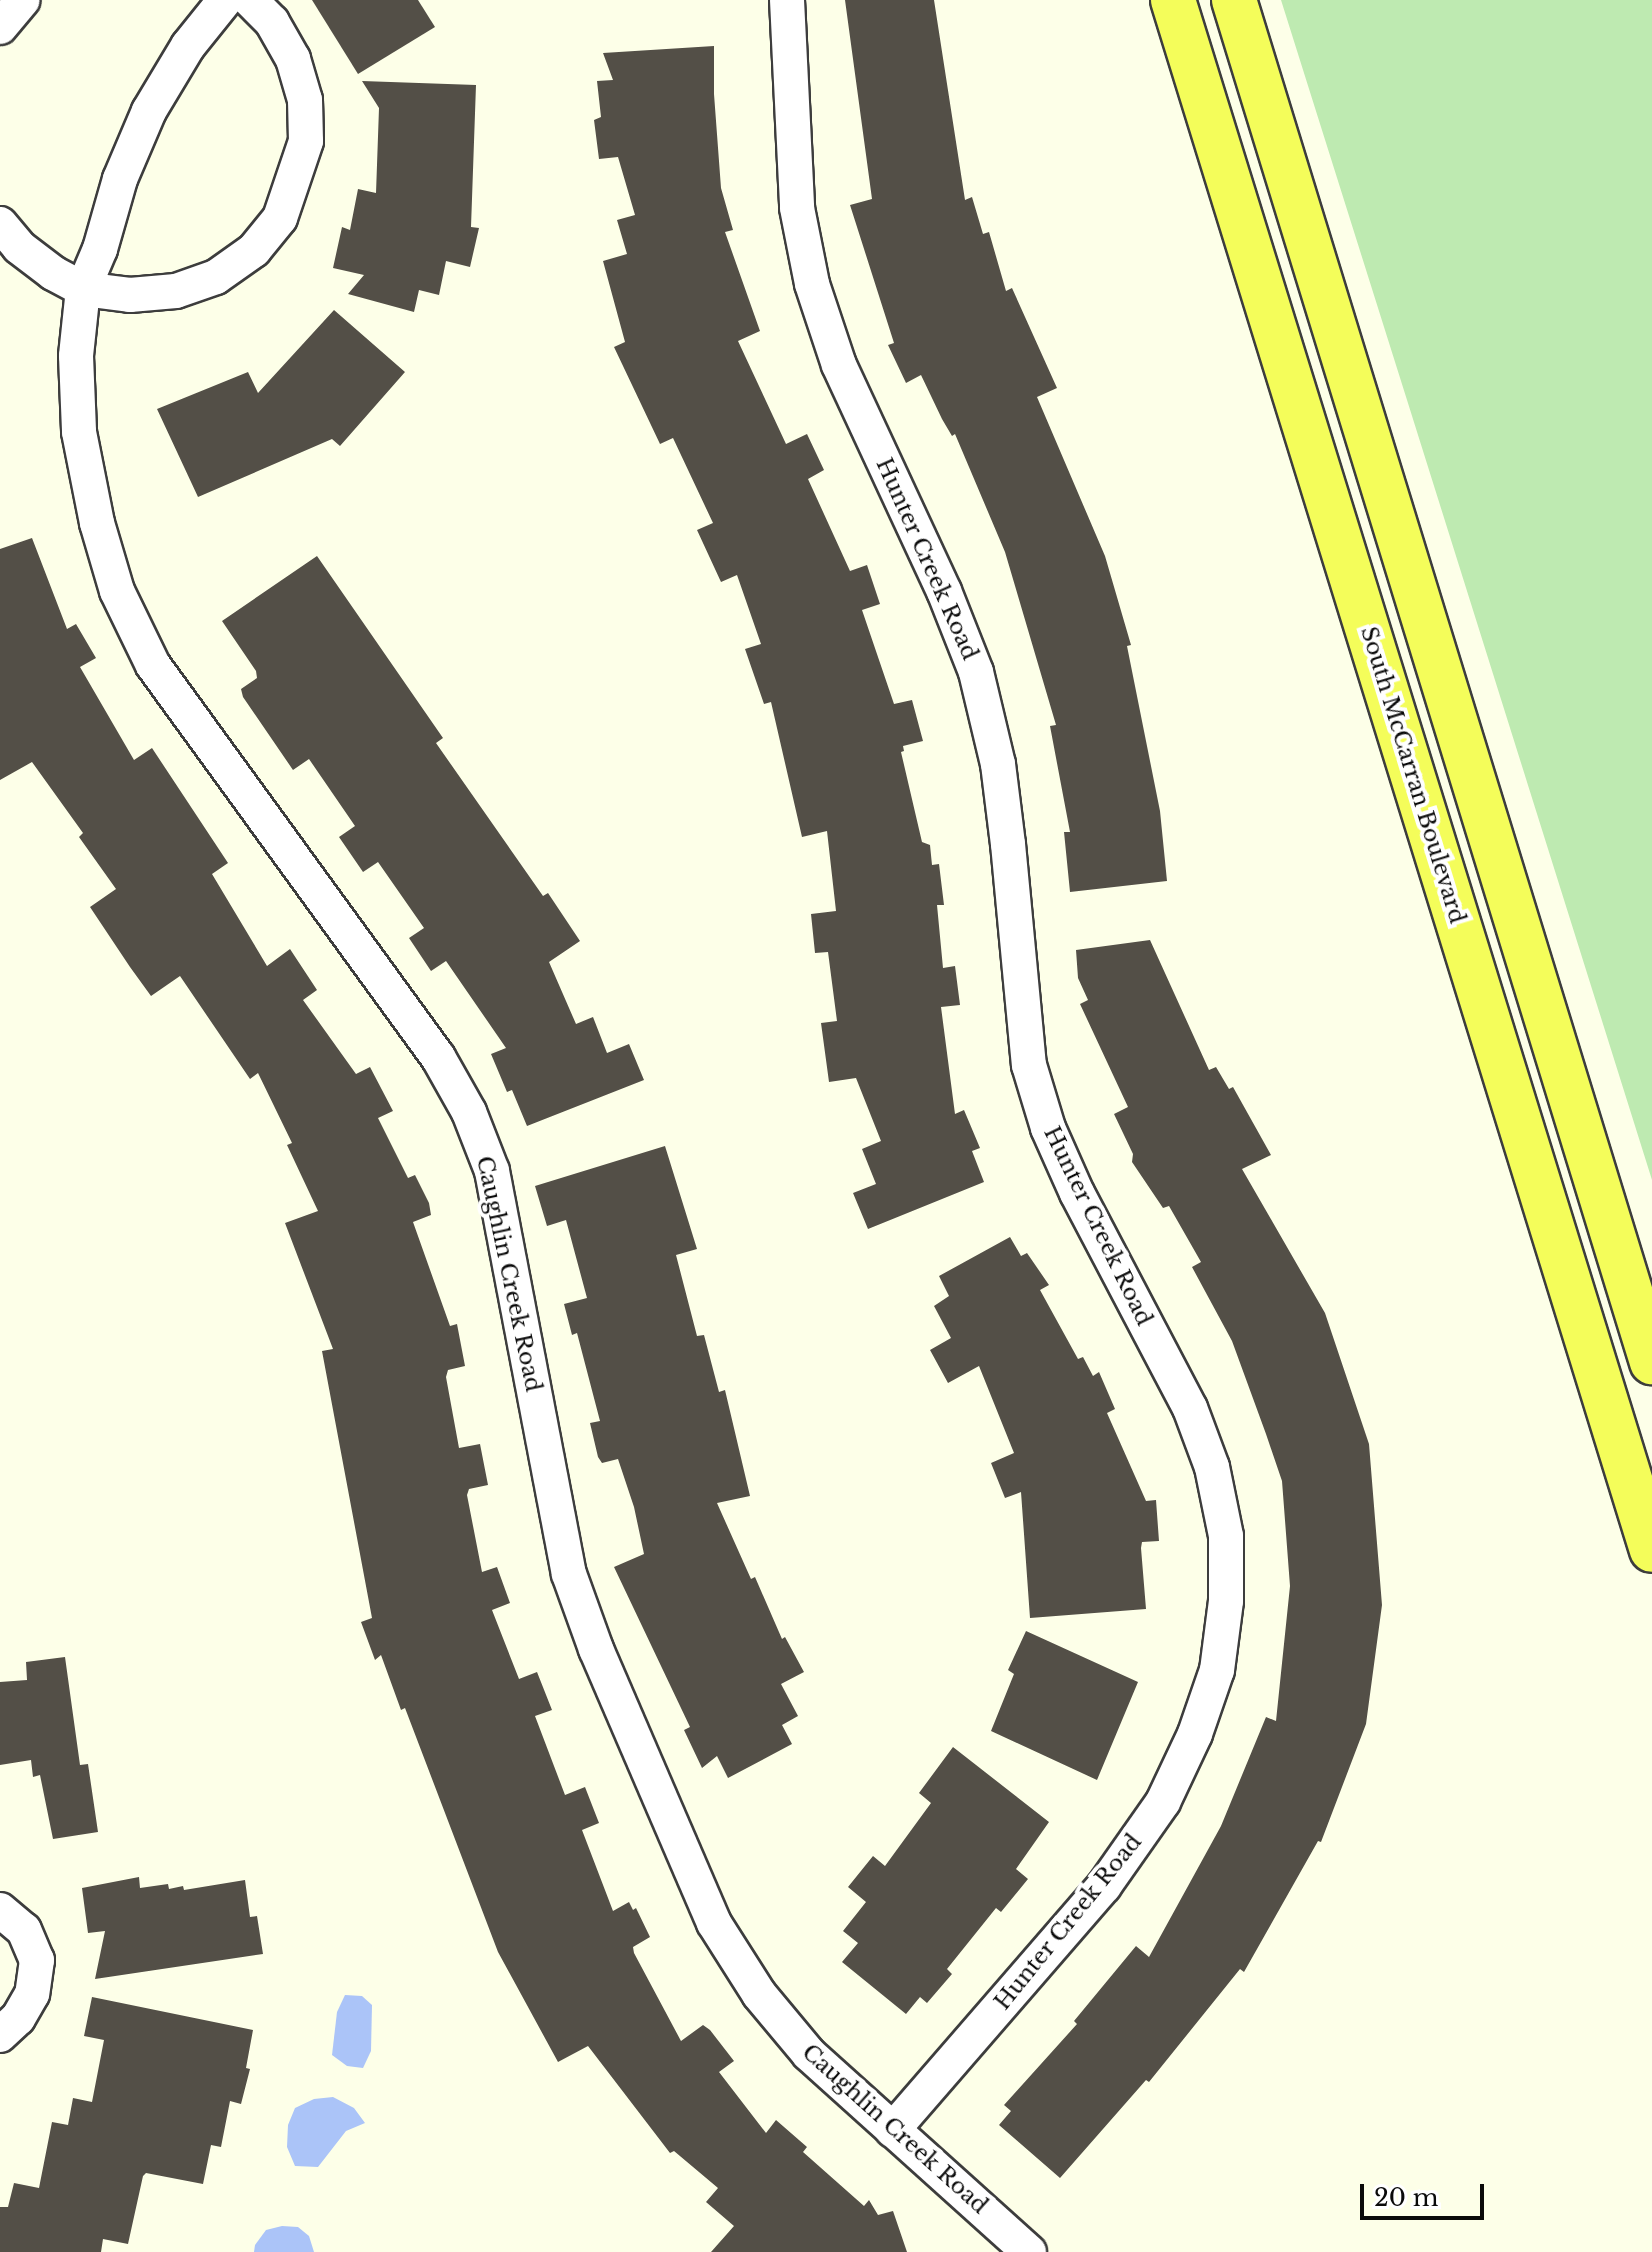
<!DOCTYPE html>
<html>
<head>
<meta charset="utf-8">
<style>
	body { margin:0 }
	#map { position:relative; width:1652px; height:2252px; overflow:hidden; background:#fdffe8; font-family:"Libre Baskerville",serif }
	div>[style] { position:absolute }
	.green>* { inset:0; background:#beeab1 }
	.water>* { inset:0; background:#abc4f8 }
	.building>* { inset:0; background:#534f47 }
	.roads { filter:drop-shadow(2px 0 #3d3d3d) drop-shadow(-2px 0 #3d3d3d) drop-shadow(0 2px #3d3d3d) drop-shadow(0 -2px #3d3d3d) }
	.street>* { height:34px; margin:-17px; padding:0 17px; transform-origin:17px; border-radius:17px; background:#fff }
	.primary>* { height:44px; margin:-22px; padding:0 22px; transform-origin:22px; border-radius:22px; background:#f4fd5a }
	span { translate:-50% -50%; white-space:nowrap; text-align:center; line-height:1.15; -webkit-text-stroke:8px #fff; paint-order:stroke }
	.street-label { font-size:22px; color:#0a0a0a }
	.scale { position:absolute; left:1360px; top:2184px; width:124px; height:36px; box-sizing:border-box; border:4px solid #0a0a0a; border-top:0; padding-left:10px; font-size:24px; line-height:28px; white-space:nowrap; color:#0a0a0a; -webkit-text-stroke:6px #fff; paint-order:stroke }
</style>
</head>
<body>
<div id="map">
	<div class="green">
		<i style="clip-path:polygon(1281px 0,1652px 0,1652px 1180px,1407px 400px)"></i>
	</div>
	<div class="water">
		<i style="clip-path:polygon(345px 1995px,362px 1996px,372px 2005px,371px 2051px,363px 2068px,347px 2066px,332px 2055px,337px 2012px)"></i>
		<i style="clip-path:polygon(333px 2097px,354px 2108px,365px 2123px,346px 2131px,318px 2167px,295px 2166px,287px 2147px,288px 2125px,295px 2108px,314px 2099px)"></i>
		<i style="clip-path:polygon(282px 2226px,298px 2227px,309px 2236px,314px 2252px,254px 2252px,255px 2245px,266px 2230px)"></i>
	</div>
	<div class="building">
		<i style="clip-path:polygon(312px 0,418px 0,435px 27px,358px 74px)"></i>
		<i style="clip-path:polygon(845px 0,934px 0,965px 200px,972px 197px,983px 234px,989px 232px,1006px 291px,1012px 288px,1057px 388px,1037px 397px,1105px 556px,1131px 645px,1127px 646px,1160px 811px,1167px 881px,1070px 892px,1064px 832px,1070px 832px,1050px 726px,1056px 725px,1005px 552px,955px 434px,952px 436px,942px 419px,921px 375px,906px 383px,888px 345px,894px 343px,850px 205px,872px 199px)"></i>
		<i style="clip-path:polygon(714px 46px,714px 94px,721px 188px,733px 230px,725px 232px,760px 331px,738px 341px,786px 444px,807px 434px,824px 470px,808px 479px,850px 571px,867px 565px,880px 604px,862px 610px,894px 704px,912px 700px,923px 741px,903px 746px,904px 751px,901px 752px,922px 842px,930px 845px,932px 865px,939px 864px,944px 905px,937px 905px,943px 968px,955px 966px,960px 1005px,941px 1007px,955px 1114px,964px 1110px,980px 1148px,972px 1151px,984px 1182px,868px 1229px,853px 1193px,876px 1184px,862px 1149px,881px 1141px,856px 1078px,829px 1082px,821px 1023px,837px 1021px,828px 952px,815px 953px,811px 914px,836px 911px,827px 831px,802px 837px,771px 702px,764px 704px,745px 649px,761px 644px,737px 575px,721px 582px,697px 530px,713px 523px,673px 438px,660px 444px,614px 347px,625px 342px,603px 261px,627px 254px,617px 220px,635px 215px,618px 157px,599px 159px,594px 120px,601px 117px,597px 81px,613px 80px,603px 53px)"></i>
		<i style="clip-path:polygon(362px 81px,476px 85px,471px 227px,479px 228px,470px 267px,446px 261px,439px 295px,419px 290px,414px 312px,348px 294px,364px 275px,333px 268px,342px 227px,350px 230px,358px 189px,376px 193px,379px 108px)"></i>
		<i style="clip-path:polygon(334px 310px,405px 372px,340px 446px,332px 439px,198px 497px,157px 409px,248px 372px,258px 393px)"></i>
		<i style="clip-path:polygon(32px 538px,67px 629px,76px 624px,96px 658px,80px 667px,134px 760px,152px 748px,228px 863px,212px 874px,267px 966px,290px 949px,317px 990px,303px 1000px,356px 1074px,370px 1067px,393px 1111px,378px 1118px,408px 1178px,415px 1175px,429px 1203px,431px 1215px,413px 1222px,450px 1326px,457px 1324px,465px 1366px,448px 1370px,446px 1377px,459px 1448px,480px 1444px,488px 1485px,469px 1489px,467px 1495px,482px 1572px,497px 1567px,510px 1603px,492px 1610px,519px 1679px,537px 1672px,552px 1710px,535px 1716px,565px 1795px,585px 1787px,599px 1823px,582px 1830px,613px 1911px,629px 1902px,633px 1910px,636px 1908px,650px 1937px,633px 1947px,634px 1953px,681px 2041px,703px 2025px,710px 2030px,734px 2061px,719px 2072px,766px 2133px,776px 2120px,807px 2147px,803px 2152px,864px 2206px,869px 2200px,878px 2215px,893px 2211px,907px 2252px,711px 2252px,734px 2226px,706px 2202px,718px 2188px,674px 2151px,670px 2153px,588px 2046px,558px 2062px,498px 1952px,405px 1708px,401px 1710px,381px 1655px,375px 1660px,361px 1622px,372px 1618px,322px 1351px,333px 1349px,285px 1223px,318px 1211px,287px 1145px,292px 1143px,258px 1073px,250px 1079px,180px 976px,151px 996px,130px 967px,90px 907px,116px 889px,79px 837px,83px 833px,32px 762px,0 780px,0 549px)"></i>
		<i style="clip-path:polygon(317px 556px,443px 738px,436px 743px,543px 896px,548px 893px,580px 941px,549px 962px,576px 1024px,593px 1017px,607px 1053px,629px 1044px,644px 1080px,527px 1126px,512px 1090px,507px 1092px,491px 1054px,506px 1048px,446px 961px,431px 971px,409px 938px,424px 928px,378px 862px,363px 872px,339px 837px,355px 826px,309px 759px,293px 770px,243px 697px,241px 689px,257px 678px,256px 671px,222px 621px)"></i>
		<i style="clip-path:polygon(1150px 940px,1209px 1070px,1216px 1067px,1229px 1089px,1233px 1087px,1271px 1155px,1242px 1169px,1325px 1313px,1369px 1444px,1382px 1605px,1366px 1724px,1321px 1842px,1318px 1841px,1244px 1972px,1240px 1969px,1149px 2082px,1146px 2080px,1060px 2178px,999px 2125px,1011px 2111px,1004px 2105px,1077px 2024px,1074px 2021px,1136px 1946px,1149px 1957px,1221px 1826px,1266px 1717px,1276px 1721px,1290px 1586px,1282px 1481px,1266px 1434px,1232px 1341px,1192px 1267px,1201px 1262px,1169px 1206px,1163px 1208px,1132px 1162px,1133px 1154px,1114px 1114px,1128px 1107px,1080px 1004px,1088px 1000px,1078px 978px,1076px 950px)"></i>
		<i style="clip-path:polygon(665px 1146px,697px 1249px,676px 1255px,697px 1336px,704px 1335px,719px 1392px,725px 1390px,750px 1496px,717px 1503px,751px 1579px,755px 1577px,782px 1639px,785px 1637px,804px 1672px,781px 1684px,798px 1716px,782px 1725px,792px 1744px,728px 1778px,717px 1756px,702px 1768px,684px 1730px,690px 1727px,614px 1567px,644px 1554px,634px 1507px,618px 1459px,602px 1463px,598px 1457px,590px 1423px,600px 1421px,577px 1333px,572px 1335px,564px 1304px,587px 1298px,566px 1220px,547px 1226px,535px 1186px)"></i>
		<i style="clip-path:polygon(1010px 1237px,1021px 1256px,1027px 1253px,1049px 1285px,1040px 1290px,1078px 1359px,1083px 1357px,1093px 1376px,1099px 1372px,1115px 1409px,1107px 1413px,1146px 1501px,1156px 1500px,1159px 1541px,1142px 1542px,1141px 1548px,1146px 1609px,1030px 1618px,1021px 1492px,1005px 1498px,991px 1463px,1014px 1453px,979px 1366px,948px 1383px,930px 1350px,951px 1338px,934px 1306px,949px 1296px,939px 1276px)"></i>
		<i style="clip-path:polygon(1026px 1631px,1138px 1682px,1097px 1780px,991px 1731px,1014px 1674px,1008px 1670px)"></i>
		<i style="clip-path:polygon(65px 1657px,80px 1765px,88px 1764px,98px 1832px,53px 1839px,40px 1775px,33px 1777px,31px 1760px,0 1765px,0 1682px,27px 1680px,26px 1662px)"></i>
		<i style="clip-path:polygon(953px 1747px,1049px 1822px,1016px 1869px,1028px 1879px,1001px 1912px,996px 1908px,947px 1969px,952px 1974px,927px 2003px,920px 1997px,906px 2014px,842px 1962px,858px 1943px,843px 1931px,866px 1902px,848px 1887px,873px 1856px,885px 1866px,931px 1803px,919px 1793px)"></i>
		<i style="clip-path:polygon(139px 1877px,140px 1888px,168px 1884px,169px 1889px,183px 1886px,184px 1890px,245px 1880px,250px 1917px,257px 1916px,263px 1954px,95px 1979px,105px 1931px,88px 1933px,82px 1888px)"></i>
		<i style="clip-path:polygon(92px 1997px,253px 2030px,246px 2068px,250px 2069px,241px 2104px,230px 2101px,221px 2147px,211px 2145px,203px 2184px,146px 2173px,143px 2176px,128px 2244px,103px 2239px,101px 2252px,0 2252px,0 2207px,8px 2207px,14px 2183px,39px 2188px,52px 2122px,68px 2125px,73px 2098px,92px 2102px,104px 2040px,84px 2036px)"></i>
	</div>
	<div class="roads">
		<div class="street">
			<i style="left:225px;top:0;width:59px;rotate:128.8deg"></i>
			<i style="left:188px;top:46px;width:76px;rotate:121deg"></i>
			<i style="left:149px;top:111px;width:74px;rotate:113.1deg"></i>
			<i style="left:120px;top:179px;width:73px;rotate:105.9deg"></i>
			<i style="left:100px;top:249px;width:43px;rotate:113deg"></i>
			<i style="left:83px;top:289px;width:67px;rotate:96deg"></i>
			<i style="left:76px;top:356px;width:76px;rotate:87.7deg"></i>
			<i style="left:79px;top:432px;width:93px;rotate:78.8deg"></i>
			<i style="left:97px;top:523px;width:71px;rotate:73.6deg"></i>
			<i style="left:117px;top:591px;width:82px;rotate:64.1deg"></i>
			<i style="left:153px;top:665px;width:485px;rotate:54deg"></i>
			<i style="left:438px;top:1057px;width:63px;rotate:60.6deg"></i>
			<i style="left:469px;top:1112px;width:63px;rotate:68.7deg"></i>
			<i style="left:492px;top:1171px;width:410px;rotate:79.2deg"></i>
			<i style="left:569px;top:1574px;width:80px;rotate:70.2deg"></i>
			<i style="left:596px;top:1649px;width:298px;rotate:66.7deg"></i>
			<i style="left:714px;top:1923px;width:84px;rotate:57.6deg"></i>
			<i style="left:759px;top:1994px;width:78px;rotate:50.2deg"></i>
			<i style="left:809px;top:2054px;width:296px;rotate:42deg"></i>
			<i style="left:787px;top:0;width:208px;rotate:87.2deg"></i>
			<i style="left:797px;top:208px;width:77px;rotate:78.8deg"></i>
			<i style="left:812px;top:284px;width:85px;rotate:71.6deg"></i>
			<i style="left:839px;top:365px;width:249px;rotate:65.1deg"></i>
			<i style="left:944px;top:591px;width:87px;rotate:68.4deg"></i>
			<i style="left:976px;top:672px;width:95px;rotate:76.6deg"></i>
			<i style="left:998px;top:764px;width:81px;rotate:82.9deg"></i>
			<i style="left:1008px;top:844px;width:222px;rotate:84.6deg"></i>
			<i style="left:1029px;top:1065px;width:66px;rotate:73.2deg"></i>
			<i style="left:1048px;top:1128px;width:71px;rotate:66deg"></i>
			<i style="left:1077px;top:1193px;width:243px;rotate:62.3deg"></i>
			<i style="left:1190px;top:1408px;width:63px;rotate:69.6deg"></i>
			<i style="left:1212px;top:1467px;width:70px;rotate:78.5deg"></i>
			<i style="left:1226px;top:1536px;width:65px;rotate:90deg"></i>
			<i style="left:1226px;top:1601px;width:70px;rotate:97.4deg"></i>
			<i style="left:1217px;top:1670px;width:68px;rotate:109deg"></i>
			<i style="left:1195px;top:1734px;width:75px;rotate:115.2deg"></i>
			<i style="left:1163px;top:1802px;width:103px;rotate:125.1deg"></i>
			<i style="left:1104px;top:1886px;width:323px;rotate:130.9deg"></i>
			<i style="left:0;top:27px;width:35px;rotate:-50deg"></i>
			<i style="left:0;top:224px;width:30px;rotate:50deg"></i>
			<i style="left:19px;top:247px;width:43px;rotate:37.4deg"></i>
			<i style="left:53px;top:273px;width:34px;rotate:28deg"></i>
			<i style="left:83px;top:289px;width:47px;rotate:7.3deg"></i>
			<i style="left:130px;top:295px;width:46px;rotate:-5deg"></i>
			<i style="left:176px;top:291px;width:42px;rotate:-19.3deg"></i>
			<i style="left:216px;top:277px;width:47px;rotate:-35.4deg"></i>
			<i style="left:254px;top:250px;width:41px;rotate:-50.9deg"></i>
			<i style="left:280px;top:218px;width:81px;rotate:-71.3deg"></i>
			<i style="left:306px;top:141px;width:41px;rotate:-91.4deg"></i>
			<i style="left:305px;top:100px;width:43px;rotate:-106.3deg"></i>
			<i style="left:293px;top:59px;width:43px;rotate:-119.6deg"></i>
			<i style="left:272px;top:22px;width:31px;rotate:-135deg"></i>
			<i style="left:0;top:1910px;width:31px;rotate:40deg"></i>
			<i style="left:24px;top:1930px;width:33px;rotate:67deg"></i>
			<i style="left:37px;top:1960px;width:34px;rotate:98deg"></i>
			<i style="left:32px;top:1994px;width:28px;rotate:120deg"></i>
			<i style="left:18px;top:2018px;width:25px;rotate:137deg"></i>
		</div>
		<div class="primary">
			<i style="left:1173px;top:0;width:1622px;rotate:72.83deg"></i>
			<i style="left:1234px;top:0;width:1425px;rotate:72.94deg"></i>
		</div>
	</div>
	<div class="street-label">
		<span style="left:927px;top:559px;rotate:66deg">Hunter Creek Road</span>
		<span style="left:1413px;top:775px;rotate:73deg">South McCarran Boulevard</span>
		<span style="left:1098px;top:1226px;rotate:64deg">Hunter Creek Road</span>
		<span style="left:509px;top:1274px;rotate:78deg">Caughlin Creek Road</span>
		<span style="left:1068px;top:1922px;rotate:-51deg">Hunter Creek Road</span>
		<span style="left:895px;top:2129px;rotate:42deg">Caughlin Creek Road</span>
	</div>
	<div class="scale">20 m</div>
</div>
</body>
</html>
